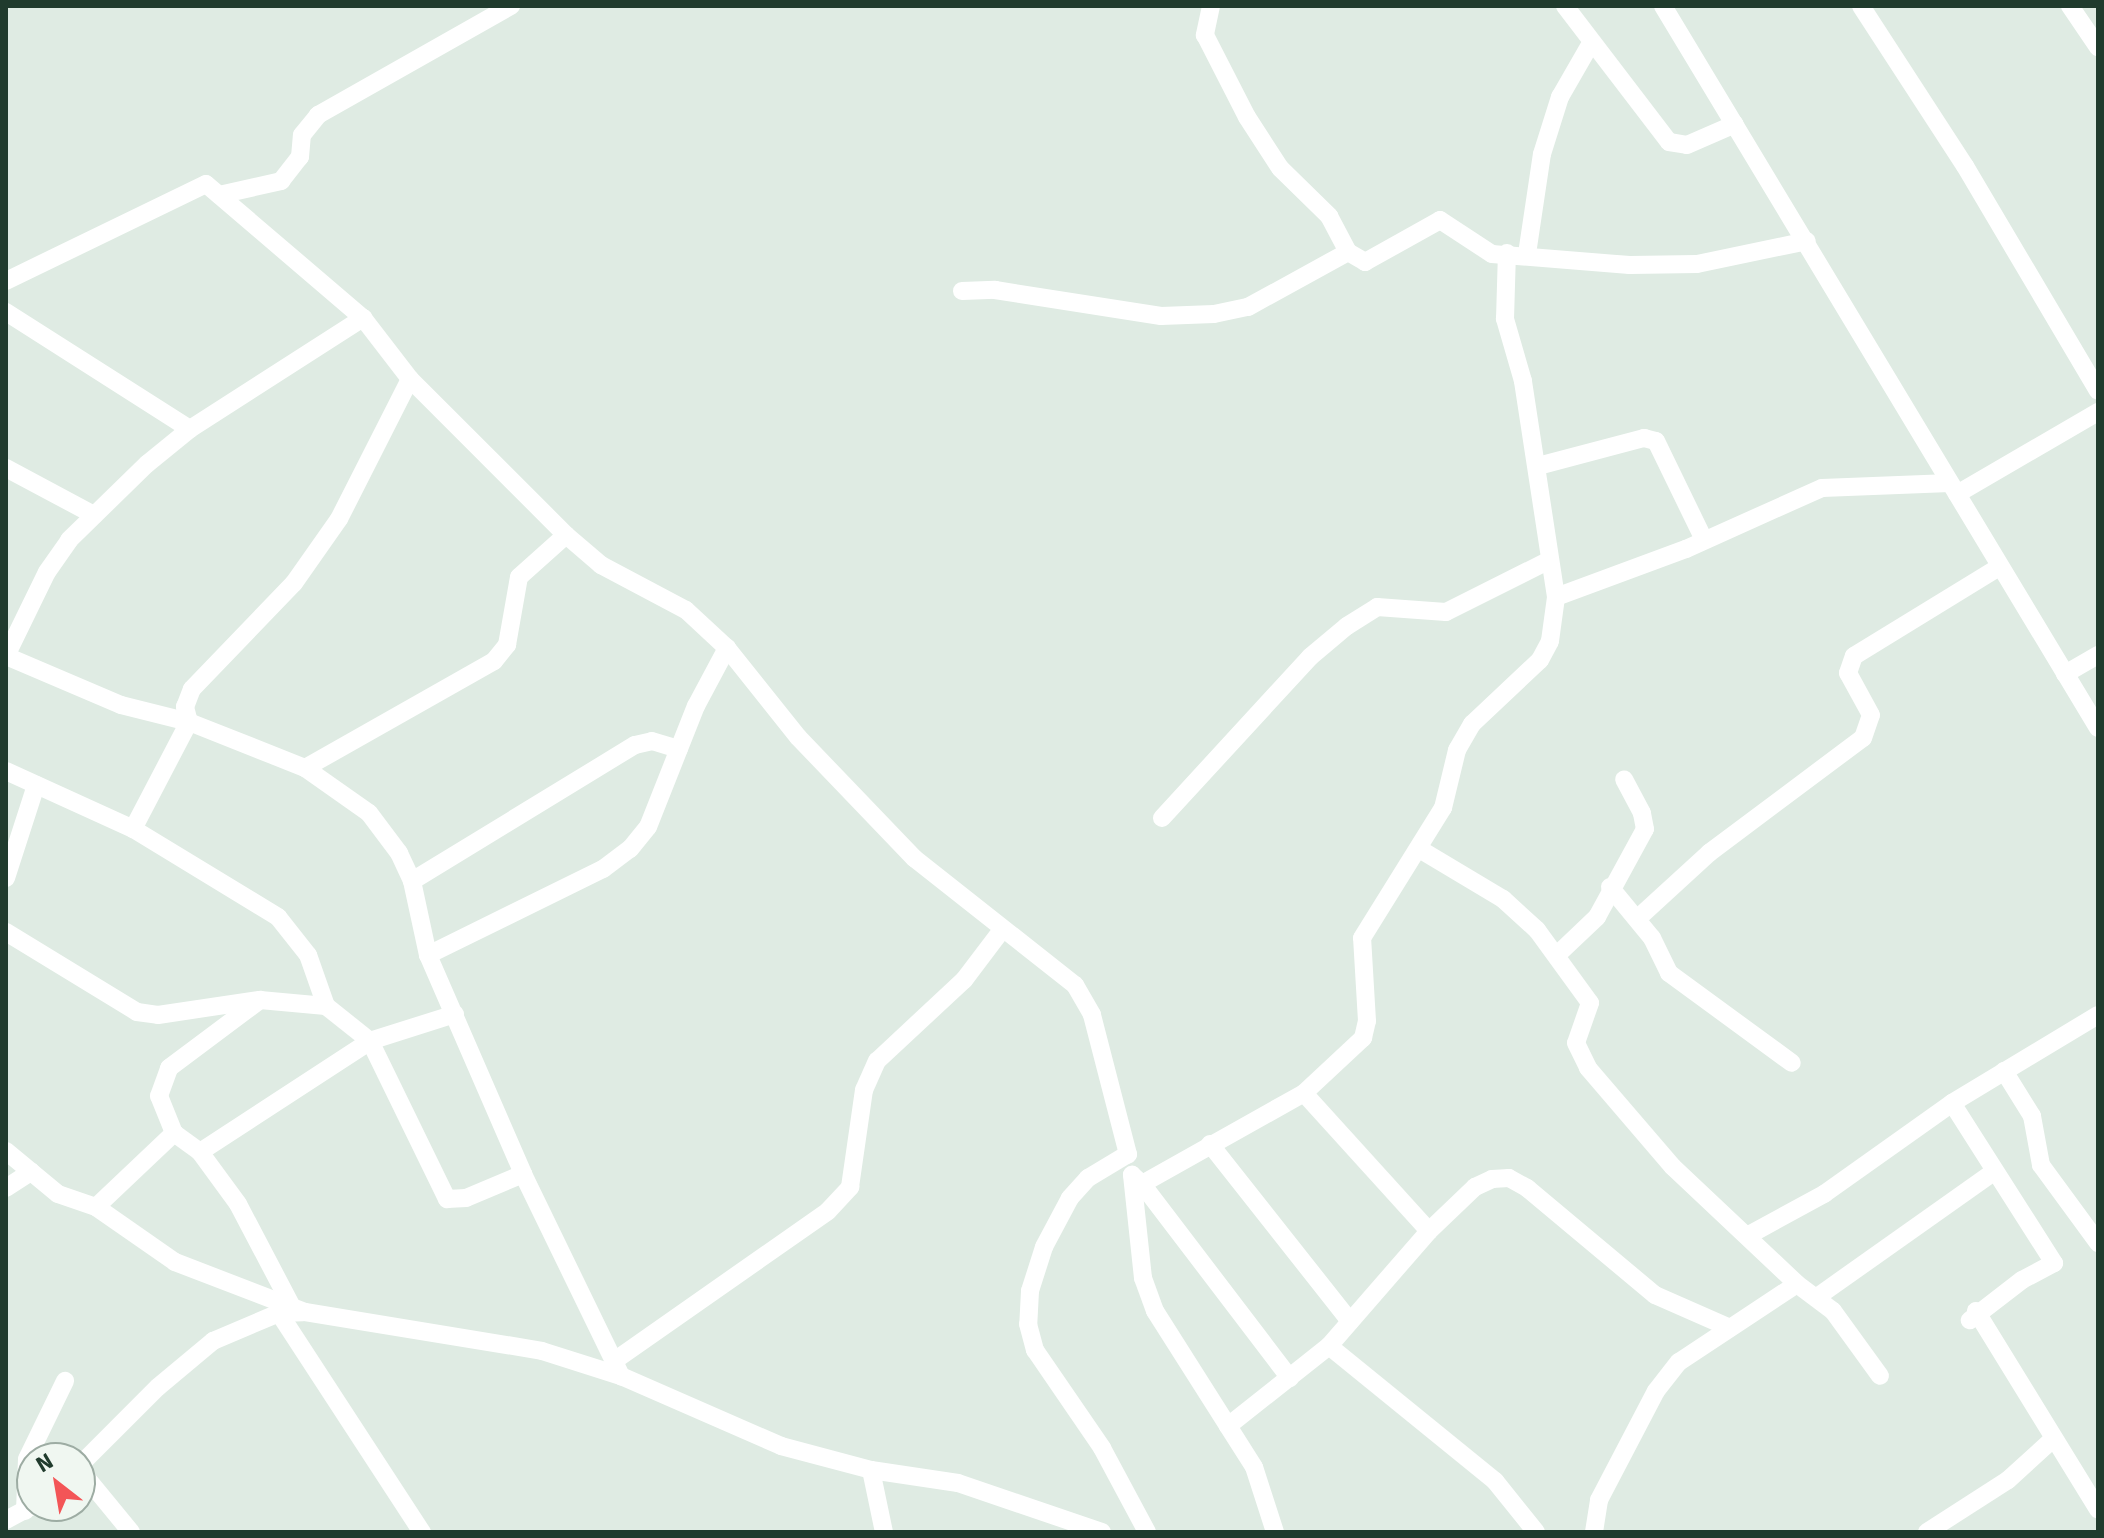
<!DOCTYPE html>
<html>
<head>
<meta charset="utf-8">
<style>
	body { margin:0 }
	#map { position:relative; width:2104px; height:1538px; overflow:hidden; background:#dfebe3; font-family:Signika,sans-serif }
	div>[style] { position:absolute }
	.street>* { height:18px; margin:-9px; padding:0 9px; transform-origin:9px; border-radius:9px; background:#fff }
	span { translate:-50% -50%; white-space:nowrap; text-align:center; line-height:1.15; -webkit-text-stroke:8px #f0f7f1; paint-order:stroke }
	.frame { position:absolute; inset:0; border:8px solid #203b2d; pointer-events:none }
	.north { position:absolute; left:16px; top:1442px; width:80px; height:80px; box-sizing:border-box; background:#f0f7f1; border:2px solid #9daca3; border-radius:50%; rotate:329deg; font-size:22px; font-weight:700; line-height:32px; text-align:center; color:#203b2d }
	.north::after { content:''; display:block; margin:auto; width:28px; height:36px; background:#f35557; clip-path:polygon(50% 0,100% 100%,50% 72%,0 100%) }
</style>
</head>
<body>
<div id="map">
	<div class="street">
		<i style="left:1211px;top:6px;width:30px;rotate:102deg"></i>
		<i style="left:1205px;top:35px;width:92px;rotate:62.9deg"></i>
		<i style="left:1247px;top:117px;width:61px;rotate:57.1deg"></i>
		<i style="left:1280px;top:168px;width:69px;rotate:44.4deg"></i>
		<i style="left:1329px;top:216px;width:41px;rotate:62.2deg"></i>
		<i style="left:1565px;top:6px;width:171px;rotate:52.6deg"></i>
		<i style="left:1669px;top:142px;width:18px;rotate:9deg"></i>
		<i style="left:1687px;top:145px;width:52px;rotate:-23.6deg"></i>
		<i style="left:1663px;top:6px;width:843px;rotate:58.93deg"></i>
		<i style="left:1861px;top:6px;width:191px;rotate:57deg"></i>
		<i style="left:1965px;top:166px;width:261px;rotate:59.4deg"></i>
		<i style="left:2070px;top:6px;width:50px;rotate:55.7deg"></i>
		<i style="left:219px;top:195px;width:64px;rotate:-12.7deg"></i>
		<i style="left:281px;top:181px;width:31px;rotate:-52deg"></i>
		<i style="left:300px;top:157px;width:22px;rotate:-85deg"></i>
		<i style="left:302px;top:135px;width:26px;rotate:-51deg"></i>
		<i style="left:318px;top:115px;width:222px;rotate:-29.5deg"></i>
		<i style="left:1527px;top:254px;width:101px;rotate:-81.5deg"></i>
		<i style="left:1542px;top:154px;width:60px;rotate:-72.5deg"></i>
		<i style="left:1560px;top:97px;width:62px;rotate:-60.1deg"></i>
		<i style="left:6px;top:281px;width:222px;rotate:-25.9deg"></i>
		<i style="left:206px;top:184px;width:206px;rotate:40.5deg"></i>
		<i style="left:962px;top:291px;width:33px;rotate:-2deg"></i>
		<i style="left:995px;top:290px;width:168px;rotate:8.9deg"></i>
		<i style="left:1161px;top:316px;width:53px;rotate:-2.2deg"></i>
		<i style="left:1214px;top:314px;width:35px;rotate:-12deg"></i>
		<i style="left:1248px;top:307px;width:114px;rotate:-28.8deg"></i>
		<i style="left:1348px;top:252px;width:20px;rotate:30deg"></i>
		<i style="left:1365px;top:262px;width:86px;rotate:-29.2deg"></i>
		<i style="left:1440px;top:220px;width:62px;rotate:33.2deg"></i>
		<i style="left:1492px;top:254px;width:138px;rotate:4.6deg"></i>
		<i style="left:1630px;top:265px;width:67px;rotate:-0.9deg"></i>
		<i style="left:1697px;top:264px;width:112px;rotate:-11.8deg"></i>
		<i style="left:6px;top:312px;width:218px;rotate:32.5deg"></i>
		<i style="left:1538px;top:466px;width:110px;rotate:-14.8deg"></i>
		<i style="left:1644px;top:438px;width:12px;rotate:14deg"></i>
		<i style="left:1656px;top:441px;width:108px;rotate:64.1deg"></i>
		<i style="left:6px;top:468px;width:100px;rotate:28.1deg"></i>
		<i style="left:1957px;top:494px;width:163px;rotate:-30.2deg"></i>
		<i style="left:1556px;top:597px;width:139px;rotate:-20.3deg"></i>
		<i style="left:1686px;top:549px;width:149px;rotate:-24.2deg"></i>
		<i style="left:1822px;top:488px;width:128px;rotate:-2.2deg"></i>
		<i style="left:6px;top:656px;width:93px;rotate:-64deg"></i>
		<i style="left:47px;top:572px;width:39px;rotate:-55deg"></i>
		<i style="left:69px;top:540px;width:109px;rotate:-44.3deg"></i>
		<i style="left:147px;top:464px;width:55px;rotate:-39.1deg"></i>
		<i style="left:190px;top:429px;width:206px;rotate:-32.7deg"></i>
		<i style="left:363px;top:318px;width:77px;rotate:52.4deg"></i>
		<i style="left:410px;top:379px;width:221px;rotate:45deg"></i>
		<i style="left:566px;top:535px;width:46px;rotate:40.6deg"></i>
		<i style="left:601px;top:565px;width:96px;rotate:27.9deg"></i>
		<i style="left:686px;top:610px;width:56px;rotate:42.8deg"></i>
		<i style="left:727px;top:648px;width:114px;rotate:51.4deg"></i>
		<i style="left:798px;top:737px;width:168px;rotate:46.2deg"></i>
		<i style="left:914px;top:858px;width:205px;rotate:38.3deg"></i>
		<i style="left:1075px;top:985px;width:34px;rotate:60deg"></i>
		<i style="left:1092px;top:1015px;width:144px;rotate:75.5deg"></i>
		<i style="left:1128px;top:1154px;width:47px;rotate:149deg"></i>
		<i style="left:1088px;top:1178px;width:27px;rotate:132deg"></i>
		<i style="left:1070px;top:1198px;width:55px;rotate:118deg"></i>
		<i style="left:1044px;top:1247px;width:46px;rotate:107.7deg"></i>
		<i style="left:1030px;top:1291px;width:33px;rotate:93deg"></i>
		<i style="left:1028px;top:1324px;width:27px;rotate:75deg"></i>
		<i style="left:1035px;top:1350px;width:119px;rotate:55.6deg"></i>
		<i style="left:1102px;top:1448px;width:95px;rotate:61.8deg"></i>
		<i style="left:6px;top:656px;width:125px;rotate:23.1deg"></i>
		<i style="left:121px;top:705px;width:70px;rotate:14deg"></i>
		<i style="left:189px;top:722px;width:125px;rotate:21.6deg"></i>
		<i style="left:305px;top:768px;width:78px;rotate:35.1deg"></i>
		<i style="left:369px;top:813px;width:50px;rotate:53.1deg"></i>
		<i style="left:399px;top:853px;width:31px;rotate:65deg"></i>
		<i style="left:412px;top:881px;width:76px;rotate:77.8deg"></i>
		<i style="left:428px;top:955px;width:239px;rotate:66.5deg"></i>
		<i style="left:523px;top:1174px;width:225px;rotate:64.1deg"></i>
		<i style="left:2065px;top:674px;width:38px;rotate:-30deg"></i>
		<i style="left:305px;top:768px;width:217px;rotate:-29.5deg"></i>
		<i style="left:494px;top:661px;width:21px;rotate:-51deg"></i>
		<i style="left:507px;top:645px;width:69px;rotate:-80deg"></i>
		<i style="left:519px;top:577px;width:63px;rotate:-41.8deg"></i>
		<i style="left:6px;top:771px;width:140px;rotate:24.5deg"></i>
		<i style="left:1162px;top:818px;width:219px;rotate:-47.4deg"></i>
		<i style="left:1310px;top:657px;width:48px;rotate:-40deg"></i>
		<i style="left:1347px;top:626px;width:36px;rotate:-32deg"></i>
		<i style="left:1377px;top:607px;width:69px;rotate:4.1deg"></i>
		<i style="left:1446px;top:612px;width:116px;rotate:-26.6deg"></i>
		<i style="left:1421px;top:850px;width:96px;rotate:30.9deg"></i>
		<i style="left:1503px;top:899px;width:46px;rotate:42.4deg"></i>
		<i style="left:1537px;top:930px;width:90px;rotate:54deg"></i>
		<i style="left:1590px;top:1003px;width:42px;rotate:109.3deg"></i>
		<i style="left:1576px;top:1043px;width:28px;rotate:64deg"></i>
		<i style="left:1588px;top:1068px;width:130px;rotate:49.4deg"></i>
		<i style="left:1673px;top:1167px;width:170px;rotate:43.3deg"></i>
		<i style="left:6px;top:878px;width:98px;rotate:-72.1deg"></i>
		<i style="left:412px;top:881px;width:261px;rotate:-31.4deg"></i>
		<i style="left:635px;top:745px;width:17px;rotate:-13deg"></i>
		<i style="left:652px;top:741px;width:28px;rotate:17deg"></i>
		<i style="left:1610px;top:887px;width:66px;rotate:50.5deg"></i>
		<i style="left:1652px;top:938px;width:39px;rotate:64deg"></i>
		<i style="left:1669px;top:973px;width:152px;rotate:36.2deg"></i>
		<i style="left:1637px;top:919px;width:98px;rotate:-42.5deg"></i>
		<i style="left:1709px;top:853px;width:192px;rotate:-36.8deg"></i>
		<i style="left:1863px;top:738px;width:24px;rotate:-71deg"></i>
		<i style="left:1871px;top:715px;width:48px;rotate:-118.7deg"></i>
		<i style="left:1848px;top:673px;width:18px;rotate:-71deg"></i>
		<i style="left:1854px;top:656px;width:170px;rotate:-31.5deg"></i>
		<i style="left:6px;top:932px;width:153px;rotate:31.4deg"></i>
		<i style="left:137px;top:1012px;width:21px;rotate:8deg"></i>
		<i style="left:158px;top:1015px;width:101px;rotate:-8.5deg"></i>
		<i style="left:428px;top:955px;width:195px;rotate:-26.2deg"></i>
		<i style="left:603px;top:869px;width:34px;rotate:-37deg"></i>
		<i style="left:630px;top:849px;width:28px;rotate:-51deg"></i>
		<i style="left:648px;top:827px;width:130px;rotate:-68.4deg"></i>
		<i style="left:696px;top:706px;width:66px;rotate:-61.9deg"></i>
		<i style="left:1557px;top:955px;width:55px;rotate:-43.5deg"></i>
		<i style="left:1597px;top:917px;width:100px;rotate:-61.4deg"></i>
		<i style="left:1645px;top:829px;width:16px;rotate:-101deg"></i>
		<i style="left:1642px;top:813px;width:38px;rotate:-118deg"></i>
		<i style="left:455px;top:1014px;width:89px;rotate:162.4deg"></i>
		<i style="left:370px;top:1041px;width:176px;rotate:64deg"></i>
		<i style="left:447px;top:1199px;width:19px;rotate:-3deg"></i>
		<i style="left:466px;top:1198px;width:62px;rotate:-22.8deg"></i>
		<i style="left:2004px;top:1071px;width:53px;rotate:58.1deg"></i>
		<i style="left:2032px;top:1116px;width:50px;rotate:79.6deg"></i>
		<i style="left:2041px;top:1165px;width:97px;rotate:53.8deg"></i>
		<i style="left:1952px;top:1103px;width:190px;rotate:57.5deg"></i>
		<i style="left:2054px;top:1263px;width:36px;rotate:152deg"></i>
		<i style="left:2022px;top:1280px;width:66px;rotate:142.4deg"></i>
		<i style="left:174px;top:1133px;width:32px;rotate:36deg"></i>
		<i style="left:200px;top:1152px;width:64px;rotate:53.8deg"></i>
		<i style="left:238px;top:1204px;width:112px;rotate:62.3deg"></i>
		<i style="left:1210px;top:1144px;width:226px;rotate:51.7deg"></i>
		<i style="left:6px;top:1151px;width:67px;rotate:39.6deg"></i>
		<i style="left:58px;top:1194px;width:40px;rotate:18.9deg"></i>
		<i style="left:96px;top:1207px;width:96px;rotate:34.8deg"></i>
		<i style="left:175px;top:1262px;width:139px;rotate:21deg"></i>
		<i style="left:305px;top:1312px;width:240px;rotate:9.3deg"></i>
		<i style="left:542px;top:1351px;width:83px;rotate:17.6deg"></i>
		<i style="left:621px;top:1376px;width:175px;rotate:23.6deg"></i>
		<i style="left:781px;top:1446px;width:93px;rotate:14.9deg"></i>
		<i style="left:871px;top:1470px;width:88px;rotate:8.5deg"></i>
		<i style="left:958px;top:1483px;width:152px;rotate:18.8deg"></i>
		<i style="left:200px;top:1152px;width:203px;rotate:-33.1deg"></i>
		<i style="left:370px;top:1041px;width:56px;rotate:-141.5deg"></i>
		<i style="left:1142px;top:1184px;width:244px;rotate:52.7deg"></i>
		<i style="left:6px;top:1188px;width:30px;rotate:-33deg"></i>
		<i style="left:96px;top:1207px;width:108px;rotate:-43.5deg"></i>
		<i style="left:174px;top:1133px;width:40px;rotate:-112deg"></i>
		<i style="left:159px;top:1096px;width:30px;rotate:-70deg"></i>
		<i style="left:169px;top:1068px;width:114px;rotate:-36.8deg"></i>
		<i style="left:260px;top:1000px;width:66px;rotate:5.2deg"></i>
		<i style="left:326px;top:1006px;width:54px;rotate:-109.4deg"></i>
		<i style="left:308px;top:955px;width:48px;rotate:-128.3deg"></i>
		<i style="left:278px;top:917px;width:170px;rotate:-148.7deg"></i>
		<i style="left:133px;top:829px;width:121px;rotate:-62.4deg"></i>
		<i style="left:189px;top:722px;width:16px;rotate:-105deg"></i>
		<i style="left:185px;top:707px;width:19px;rotate:-69deg"></i>
		<i style="left:192px;top:689px;width:147px;rotate:-46.1deg"></i>
		<i style="left:294px;top:583px;width:78px;rotate:-54.9deg"></i>
		<i style="left:339px;top:519px;width:157px;rotate:-63.1deg"></i>
		<i style="left:1429px;top:1231px;width:186px;rotate:-132.2deg"></i>
		<i style="left:1304px;top:1093px;width:81px;rotate:-43deg"></i>
		<i style="left:1363px;top:1038px;width:17px;rotate:-77deg"></i>
		<i style="left:1367px;top:1021px;width:83px;rotate:-93.4deg"></i>
		<i style="left:1362px;top:938px;width:153px;rotate:-58.1deg"></i>
		<i style="left:1443px;top:808px;width:60px;rotate:-76.4deg"></i>
		<i style="left:1457px;top:750px;width:30px;rotate:-60deg"></i>
		<i style="left:1472px;top:724px;width:93px;rotate:-43.3deg"></i>
		<i style="left:1540px;top:660px;width:21px;rotate:-62deg"></i>
		<i style="left:1550px;top:641px;width:44px;rotate:-82.2deg"></i>
		<i style="left:1556px;top:597px;width:219px;rotate:-98.7deg"></i>
		<i style="left:1523px;top:381px;width:65px;rotate:-106.2deg"></i>
		<i style="left:1505px;top:319px;width:66px;rotate:-88.3deg"></i>
		<i style="left:1747px;top:1236px;width:88px;rotate:-28.6deg"></i>
		<i style="left:1824px;top:1194px;width:157px;rotate:-35.4deg"></i>
		<i style="left:1952px;top:1103px;width:170px;rotate:-31.1deg"></i>
		<i style="left:1817px;top:1297px;width:214px;rotate:-35.3deg"></i>
		<i style="left:1976px;top:1311px;width:233px;rotate:58.4deg"></i>
		<i style="left:279px;top:1313px;width:262px;rotate:56.9deg"></i>
		<i style="left:1329px;top:1346px;width:214px;rotate:39.1deg"></i>
		<i style="left:1495px;top:1481px;width:65px;rotate:51.2deg"></i>
		<i style="left:614px;top:1361px;width:261px;rotate:-35deg"></i>
		<i style="left:828px;top:1211px;width:33px;rotate:-47deg"></i>
		<i style="left:850px;top:1187px;width:98px;rotate:-81.8deg"></i>
		<i style="left:864px;top:1090px;width:32px;rotate:-66deg"></i>
		<i style="left:877px;top:1061px;width:119px;rotate:-43deg"></i>
		<i style="left:964px;top:980px;width:61px;rotate:-52.9deg"></i>
		<i style="left:1228px;top:1426px;width:136px;rotate:-122.4deg"></i>
		<i style="left:1155px;top:1311px;width:35px;rotate:-110deg"></i>
		<i style="left:1143px;top:1278px;width:104px;rotate:-96.1deg"></i>
		<i style="left:1132px;top:1175px;width:13px;rotate:42deg"></i>
		<i style="left:1142px;top:1184px;width:186px;rotate:-29.3deg"></i>
		<i style="left:80px;top:1465px;width:110px;rotate:-45deg"></i>
		<i style="left:158px;top:1387px;width:72px;rotate:-39.9deg"></i>
		<i style="left:213px;top:1341px;width:72px;rotate:-23deg"></i>
		<i style="left:279px;top:1313px;width:24px;rotate:-2deg"></i>
		<i style="left:80px;top:1470px;width:80px;rotate:50.6deg"></i>
		<i style="left:871px;top:1470px;width:63px;rotate:78.2deg"></i>
		<i style="left:25px;top:1511px;width:52px;rotate:-87.8deg"></i>
		<i style="left:27px;top:1459px;width:87px;rotate:-64deg"></i>
		<i style="left:6px;top:1520px;width:30px;rotate:-28deg"></i>
		<i style="left:1275px;top:1532px;width:68px;rotate:-107.9deg"></i>
		<i style="left:1254px;top:1467px;width:49px;rotate:-122.4deg"></i>
		<i style="left:1228px;top:1426px;width:129px;rotate:-38.4deg"></i>
		<i style="left:1329px;top:1346px;width:152px;rotate:-49deg"></i>
		<i style="left:1429px;top:1231px;width:64px;rotate:-43.7deg"></i>
		<i style="left:1475px;top:1187px;width:19px;rotate:-25deg"></i>
		<i style="left:1492px;top:1179px;width:17px;rotate:-3deg"></i>
		<i style="left:1509px;top:1178px;width:21px;rotate:29deg"></i>
		<i style="left:1527px;top:1188px;width:167px;rotate:39.9deg"></i>
		<i style="left:1655px;top:1295px;width:82px;rotate:23.7deg"></i>
		<i style="left:1594px;top:1532px;width:32px;rotate:-81deg"></i>
		<i style="left:1599px;top:1500px;width:123px;rotate:-62.4deg"></i>
		<i style="left:1656px;top:1391px;width:37px;rotate:-52deg"></i>
		<i style="left:1679px;top:1362px;width:141px;rotate:-33.5deg"></i>
		<i style="left:1797px;top:1284px;width:45px;rotate:36.9deg"></i>
		<i style="left:1833px;top:1311px;width:80px;rotate:54.1deg"></i>
		<i style="left:1927px;top:1532px;width:96px;rotate:-32.7deg"></i>
		<i style="left:2008px;top:1480px;width:61px;rotate:-42.3deg"></i>
	</div>
	<div class="frame"></div>
	<div class="north">N</div>
</div>
</body>
</html>
